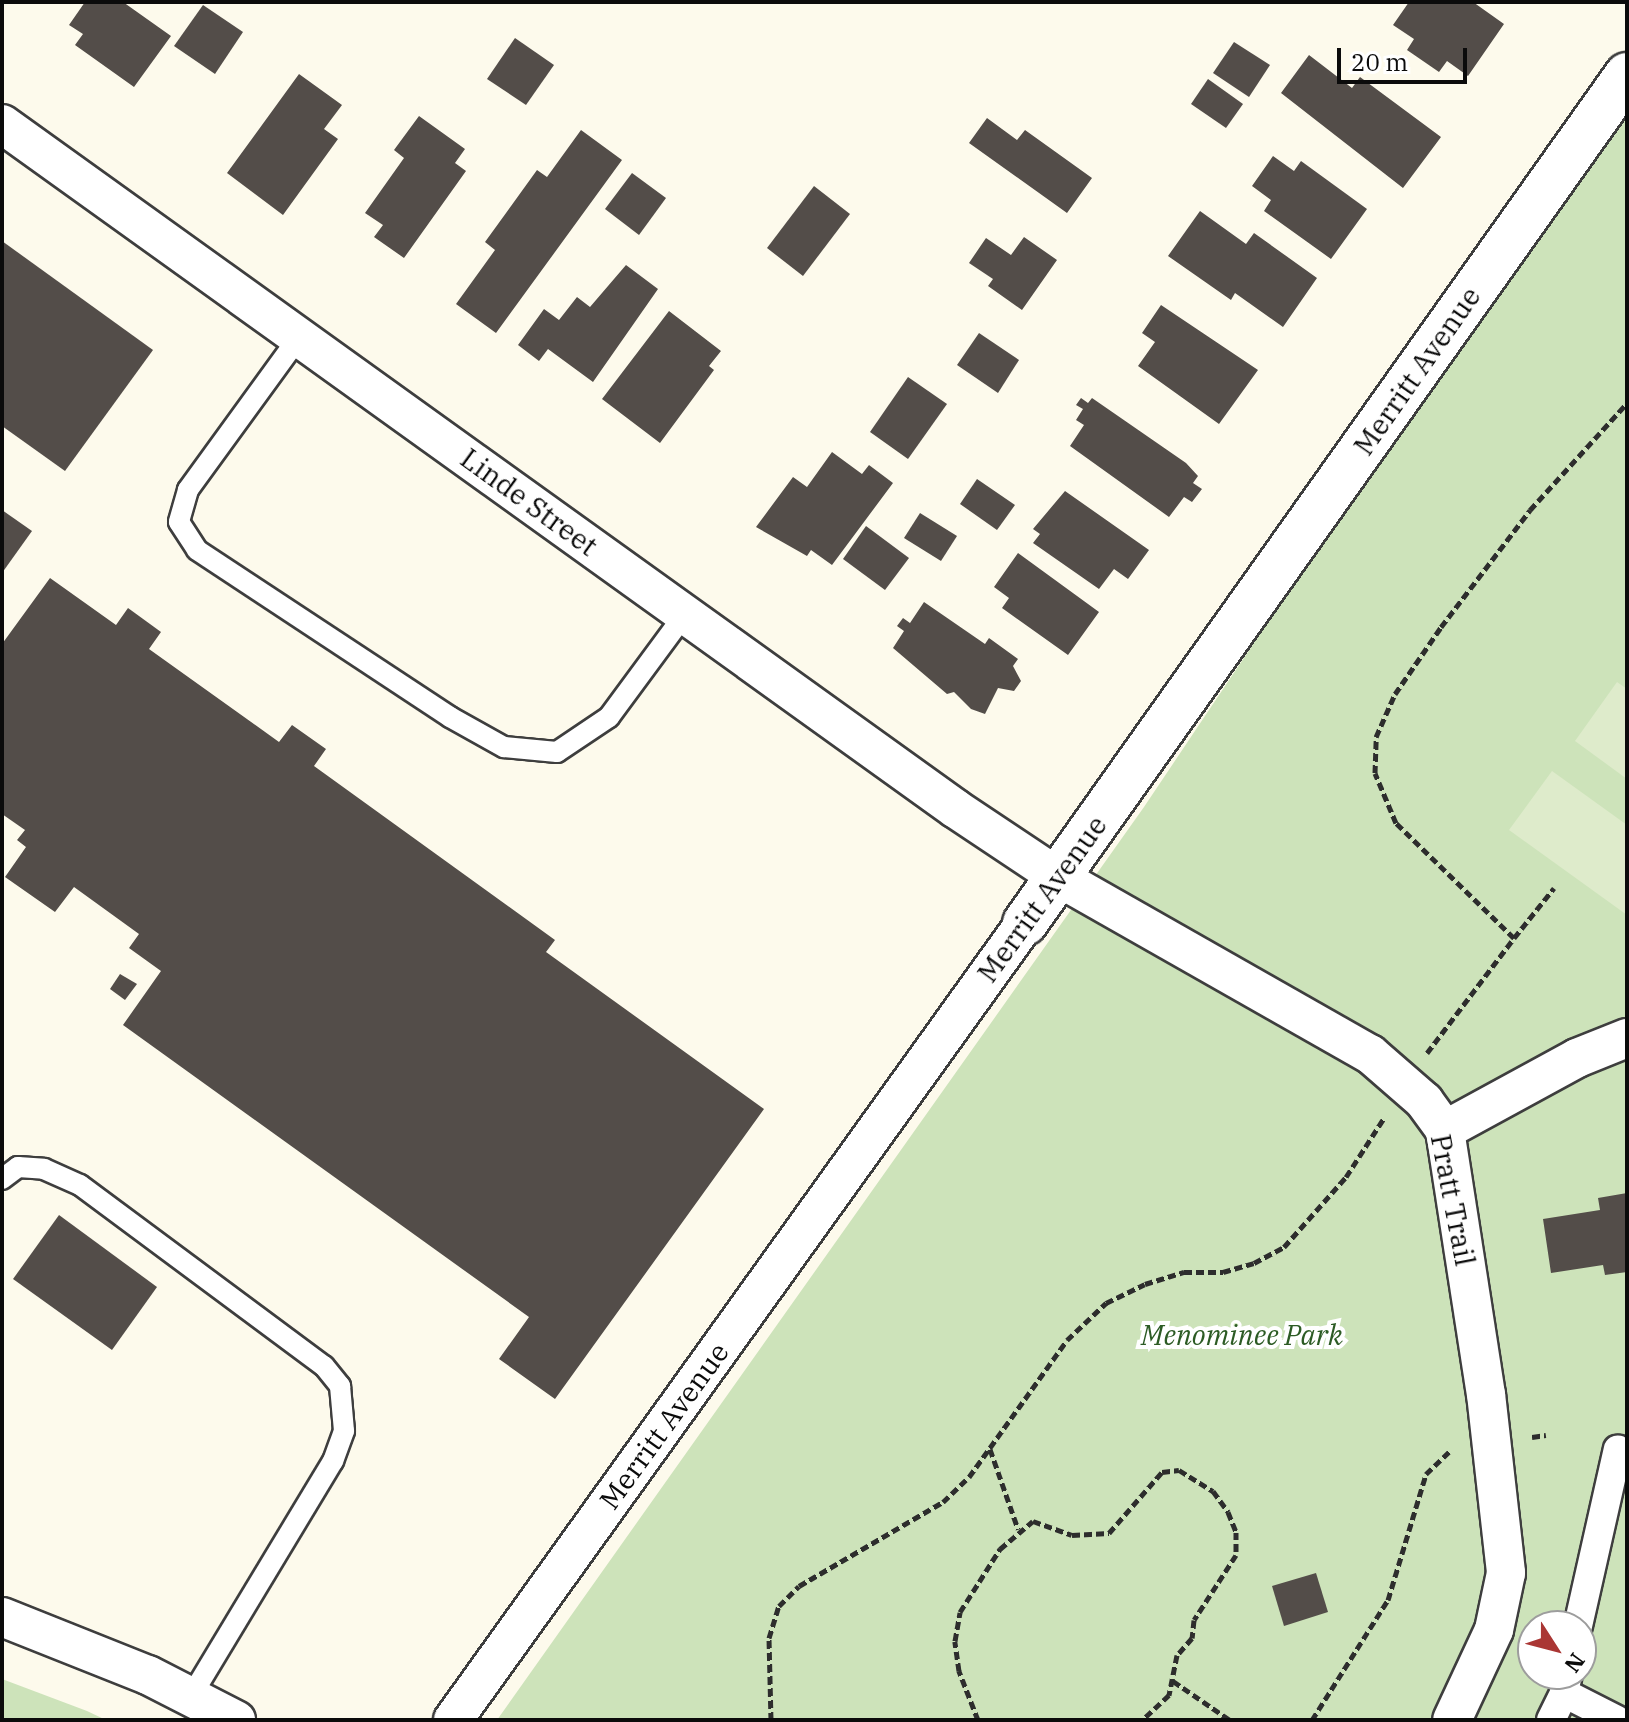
<!DOCTYPE html>
<html>
<head>
<meta charset="utf-8">
<style>
	body { margin:0 }
	#map { position:relative; width:1629px; height:1722px; overflow:hidden; background:#fdfaec; font-family:"IBM Plex Serif",serif }
	div>[style] { position:absolute }
	.green>* { inset:0; background:#cde3ba }
	.pitch>* { inset:0; background:#deebcb }
	.building>* { inset:0; background:#534d49 }
	.path>* { height:5px; margin-top:-2.5px; transform-origin:0; background:repeating-linear-gradient(90deg,#2d2d2d 0 8px,transparent 0 12px) }
	.roads { filter:drop-shadow(2px 0 #3e3e3e) drop-shadow(-2px 0 #3e3e3e) drop-shadow(0 2px #3e3e3e) drop-shadow(0 -2px #3e3e3e) }
	.service>* { height:20px; margin:-10px; padding:0 10px; transform-origin:10px; border-radius:10px; background:#fff }
	.pedestrian>* { height:28px; margin:-14px; padding:0 14px; transform-origin:14px; border-radius:14px; background:#fff }
	.minor>* { height:38px; margin:-19px; padding:0 19px; transform-origin:19px; border-radius:19px; background:#fff }
	.tertiary>* { height:44px; margin:-22px; padding:0 22px; transform-origin:22px; border-radius:22px; background:#fff }
	span { translate:-50% -50%; white-space:nowrap; text-align:center; line-height:1.15; -webkit-text-stroke:8px #fff; paint-order:stroke }
	.street-label { font-size:28px; color:#0b0b0b }
	.park-label { font-size:28px; color:#2c5b24; font-style:italic }
	.frame { position:absolute; inset:0; border:4px solid #0b0b0b; pointer-events:none }
	.north { position:absolute; left:1517px; top:1610px; width:80px; height:80px; box-sizing:border-box; background:#fff; border:2px solid #9d9d9d; border-radius:50%; rotate:126deg; font-size:22px; font-weight:700; line-height:32px; text-align:center; color:#0b0b0b }
	.north::after { content:''; display:block; margin:auto; width:28px; height:36px; background:#aa3634; clip-path:polygon(50% 0,100% 100%,50% 72%,0 100%) }
	.scale { position:absolute; left:1337px; top:48px; width:130px; height:36px; box-sizing:border-box; border:4px solid #0b0b0b; border-top:0; padding-left:10px; font-size:24px; line-height:28px; white-space:nowrap; color:#0b0b0b; -webkit-text-stroke:6px #fff; paint-order:stroke }
</style>
</head>
<body>
<div id="map">
	<div class="green">
		<i style="clip-path:polygon(evenodd,1627px 86px,1627px 1720px,497px 1720px,1144px 807px,1627px 86px,1533px 1626px,1581px 1626px,1581px 1674px,1533px 1674px,1533px 1626px)"></i>
		<i style="clip-path:polygon(2px 1679px,87px 1711px,106px 1720px,2px 1720px)"></i>
	</div>
	<div class="pitch">
		<i style="clip-path:polygon(1617px 682px,1627px 689px,1627px 779px,1575px 741px)"></i>
		<i style="clip-path:polygon(1552px 771px,1627px 825px,1627px 915px,1509px 830px)"></i>
	</div>
	<div class="building">
		<i style="clip-path:polygon(85px 2px,123px 2px,171px 36px,134px 87px,75px 45px,83px 34px,69px 25px)"></i>
		<i style="clip-path:polygon(1409px 2px,1473px 2px,1504px 24px,1468px 76px,1447px 61px,1439px 72px,1407px 50px,1414px 39px,1393px 25px)"></i>
		<i style="clip-path:polygon(203px 5px,243px 32px,215px 74px,174px 46px)"></i>
		<i style="clip-path:polygon(515px 38px,554px 65px,526px 105px,487px 79px)"></i>
		<i style="clip-path:polygon(1234px 42px,1270px 65px,1249px 97px,1213px 73px)"></i>
		<i style="clip-path:polygon(1309px 55px,1352px 88px,1360px 77px,1441px 137px,1403px 188px,1281px 93px)"></i>
		<i style="clip-path:polygon(299px 74px,342px 105px,324px 129px,338px 139px,283px 215px,227px 173px)"></i>
		<i style="clip-path:polygon(1208px 79px,1243px 104px,1226px 128px,1191px 104px)"></i>
		<i style="clip-path:polygon(419px 116px,465px 149px,455px 163px,466px 171px,404px 258px,374px 237px,383px 225px,365px 213px,404px 158px,394px 150px)"></i>
		<i style="clip-path:polygon(987px 118px,1017px 140px,1025px 130px,1092px 178px,1067px 213px,969px 143px)"></i>
		<i style="clip-path:polygon(581px 130px,622px 160px,496px 333px,456px 304px,495px 250px,485px 242px,537px 170px,547px 177px)"></i>
		<i style="clip-path:polygon(1273px 156px,1294px 171px,1301px 161px,1367px 209px,1331px 259px,1264px 211px,1271px 200px,1252px 186px)"></i>
		<i style="clip-path:polygon(632px 173px,666px 198px,639px 235px,605px 209px)"></i>
		<i style="clip-path:polygon(814px 186px,850px 214px,803px 276px,767px 248px)"></i>
		<i style="clip-path:polygon(1200px 211px,1246px 244px,1254px 233px,1317px 278px,1283px 327px,1235px 293px,1231px 300px,1168px 256px)"></i>
		<i style="clip-path:polygon(1024px 237px,1057px 260px,1022px 310px,988px 286px,993px 279px,969px 263px,986px 238px,1011px 255px)"></i>
		<i style="clip-path:polygon(2px 241px,153px 350px,65px 471px,2px 426px)"></i>
		<i style="clip-path:polygon(626px 265px,658px 289px,593px 382px,548px 349px,539px 361px,518px 345px,544px 309px,559px 320px,577px 297px,590px 307px)"></i>
		<i style="clip-path:polygon(1161px 305px,1258px 370px,1219px 424px,1138px 366px,1155px 342px,1142px 333px)"></i>
		<i style="clip-path:polygon(669px 311px,721px 351px,709px 366px,714px 370px,660px 443px,602px 399px)"></i>
		<i style="clip-path:polygon(979px 333px,1019px 360px,998px 393px,957px 365px)"></i>
		<i style="clip-path:polygon(908px 377px,947px 404px,908px 459px,870px 432px)"></i>
		<i style="clip-path:polygon(1081px 398px,1088px 403px,1092px 398px,1186px 463px,1198px 476px,1193px 483px,1202px 489px,1192px 502px,1184px 497px,1169px 517px,1070px 446px,1084px 425px,1076px 420px,1083px 409px,1076px 405px)"></i>
		<i style="clip-path:polygon(832px 452px,862px 474px,869px 465px,893px 483px,832px 565px,811px 550px,807px 556px,756px 527px,793px 477px,807px 487px)"></i>
		<i style="clip-path:polygon(977px 479px,1015px 505px,997px 530px,960px 504px)"></i>
		<i style="clip-path:polygon(1065px 491px,1149px 550px,1128px 579px,1114px 569px,1099px 589px,1033px 543px,1040px 534px,1033px 529px)"></i>
		<i style="clip-path:polygon(2px 510px,32px 531px,2px 573px)"></i>
		<i style="clip-path:polygon(920px 513px,957px 536px,941px 561px,904px 538px)"></i>
		<i style="clip-path:polygon(866px 526px,909px 558px,885px 590px,843px 559px)"></i>
		<i style="clip-path:polygon(1018px 553px,1099px 612px,1068px 655px,1002px 608px,1009px 598px,994px 587px)"></i>
		<i style="clip-path:polygon(50px 578px,116px 625px,128px 608px,161px 632px,149px 649px,279px 742px,292px 725px,326px 749px,314px 766px,555px 940px,546px 952px,764px 1109px,555px 1399px,499px 1359px,529px 1317px,123px 1025px,161px 971px,129px 948px,139px 934px,74px 887px,55px 912px,5px 877px,26px 847px,17px 840px,25px 830px,2px 814px,2px 644px)"></i>
		<i style="clip-path:polygon(924px 602px,985px 644px,989px 638px,1018px 659px,1013px 666px,1021px 681px,1014px 691px,998px 688px,985px 714px,971px 709px,954px 692px,947px 694px,893px 648px,904px 631px,897px 626px,903px 618px,910px 623px)"></i>
		<i style="clip-path:polygon(120px 974px,137px 984px,125px 1000px,110px 989px)"></i>
		<i style="clip-path:polygon(1627px 1193px,1627px 1272px,1605px 1275px,1603px 1265px,1551px 1273px,1543px 1219px,1600px 1210px,1598px 1198px)"></i>
		<i style="clip-path:polygon(59px 1215px,157px 1287px,112px 1350px,13px 1279px)"></i>
		<i style="clip-path:polygon(1316px 1573px,1328px 1612px,1284px 1626px,1272px 1586px)"></i>
	</div>
	<div class="path">
		<i style="left:1514px;top:938px;width:64px;rotate:-51.3deg"></i>
		<i style="left:1427px;top:1053px;width:144px;rotate:-52.9deg"></i>
		<i style="left:1514px;top:938px;width:165px;rotate:-135.7deg"></i>
		<i style="left:1396px;top:823px;width:54px;rotate:-112.8deg"></i>
		<i style="left:1375px;top:773px;width:36px;rotate:-88deg"></i>
		<i style="left:1376px;top:737px;width:47px;rotate:-66.2deg"></i>
		<i style="left:1395px;top:694px;width:81px;rotate:-55.5deg"></i>
		<i style="left:1441px;top:627px;width:147px;rotate:-52.7deg"></i>
		<i style="left:1530px;top:510px;width:144px;rotate:-47.8deg"></i>
		<i style="left:1532px;top:1437px;width:14px;rotate:-8deg"></i>
		<i style="left:990px;top:1449px;width:85px;rotate:70.7deg"></i>
		<i style="left:1173px;top:1681px;width:69px;rotate:34.4deg"></i>
		<i style="left:771px;top:1720px;width:82px;rotate:-91.4deg"></i>
		<i style="left:769px;top:1638px;width:34px;rotate:-73deg"></i>
		<i style="left:779px;top:1606px;width:28px;rotate:-45deg"></i>
		<i style="left:799px;top:1586px;width:167px;rotate:-30.3deg"></i>
		<i style="left:943px;top:1502px;width:36px;rotate:-44deg"></i>
		<i style="left:969px;top:1477px;width:168px;rotate:-54.4deg"></i>
		<i style="left:1067px;top:1340px;width:54px;rotate:-43.5deg"></i>
		<i style="left:1106px;top:1303px;width:43px;rotate:-26deg"></i>
		<i style="left:1145px;top:1284px;width:41px;rotate:-17.1deg"></i>
		<i style="left:1184px;top:1272px;width:39px"></i>
		<i style="left:1223px;top:1272px;width:32px;rotate:-16deg"></i>
		<i style="left:1254px;top:1263px;width:34px;rotate:-28deg"></i>
		<i style="left:1284px;top:1247px;width:94px;rotate:-48.5deg"></i>
		<i style="left:1346px;top:1177px;width:70px;rotate:-57.2deg"></i>
		<i style="left:978px;top:1720px;width:53px;rotate:-111.2deg"></i>
		<i style="left:959px;top:1671px;width:30px;rotate:-98deg"></i>
		<i style="left:955px;top:1641px;width:29px;rotate:-80deg"></i>
		<i style="left:960px;top:1612px;width:75px;rotate:-57.6deg"></i>
		<i style="left:1000px;top:1549px;width:43px;rotate:-40.3deg"></i>
		<i style="left:1033px;top:1521px;width:41px;rotate:19.7deg"></i>
		<i style="left:1072px;top:1535px;width:37px;rotate:-3deg"></i>
		<i style="left:1109px;top:1533px;width:81px;rotate:-49deg"></i>
		<i style="left:1162px;top:1472px;width:17px;rotate:-7deg"></i>
		<i style="left:1179px;top:1470px;width:40px;rotate:32deg"></i>
		<i style="left:1213px;top:1491px;width:26px;rotate:54deg"></i>
		<i style="left:1228px;top:1512px;width:22px;rotate:68deg"></i>
		<i style="left:1236px;top:1532px;width:23px;rotate:90deg"></i>
		<i style="left:1236px;top:1555px;width:77px;rotate:122.9deg"></i>
		<i style="left:1194px;top:1620px;width:18px;rotate:96deg"></i>
		<i style="left:1192px;top:1638px;width:23px;rotate:131deg"></i>
		<i style="left:1177px;top:1655px;width:41px;rotate:101.3deg"></i>
		<i style="left:1169px;top:1695px;width:37px;rotate:137deg"></i>
		<i style="left:1312px;top:1720px;width:142px;rotate:-57.7deg"></i>
		<i style="left:1388px;top:1600px;width:132px;rotate:-73.2deg"></i>
		<i style="left:1426px;top:1474px;width:35px;rotate:-44deg"></i>
	</div>
	<div class="roads">
		<div class="service">
			<i style="left:299px;top:337px;width:189px;rotate:126deg"></i>
			<i style="left:188px;top:490px;width:33px;rotate:106deg"></i>
			<i style="left:179px;top:522px;width:33px;rotate:57deg"></i>
			<i style="left:197px;top:550px;width:303px;rotate:33.4deg"></i>
			<i style="left:450px;top:717px;width:62px;rotate:29.1deg"></i>
			<i style="left:504px;top:747px;width:53px;rotate:5.4deg"></i>
			<i style="left:557px;top:752px;width:63px;rotate:-33.9deg"></i>
			<i style="left:609px;top:717px;width:128px;rotate:-53.6deg"></i>
			<i style="left:2px;top:1179px;width:20px;rotate:-37deg"></i>
			<i style="left:18px;top:1167px;width:26px;rotate:4deg"></i>
			<i style="left:44px;top:1169px;width:39px;rotate:24deg"></i>
			<i style="left:80px;top:1185px;width:304px;rotate:36.6deg"></i>
			<i style="left:324px;top:1366px;width:26px;rotate:51deg"></i>
			<i style="left:340px;top:1386px;width:45px;rotate:84.9deg"></i>
			<i style="left:344px;top:1431px;width:32px;rotate:110deg"></i>
			<i style="left:333px;top:1461px;width:275px;rotate:121.1deg"></i>
		</div>
		<div class="pedestrian">
			<i style="left:1578px;top:1626px;width:181px;rotate:-77.3deg"></i>
			<i style="left:1568px;top:1674px;width:19px;rotate:102deg"></i>
			<i style="left:1564px;top:1693px;width:59px;rotate:27deg"></i>
			<i style="left:1551px;top:1720px;width:30px;rotate:-64deg"></i>
		</div>
		<div class="minor">
			<i style="left:2px;top:124px;width:1174px;rotate:35.68deg"></i>
			<i style="left:956px;top:809px;width:123px;rotate:33.7deg"></i>
			<i style="left:1058px;top:877px;width:359px;rotate:29.6deg"></i>
			<i style="left:1370px;top:1054px;width:72px;rotate:41deg"></i>
			<i style="left:1424px;top:1101px;width:36px;rotate:54deg"></i>
			<i style="left:1445px;top:1130px;width:267px;rotate:81.2deg"></i>
			<i style="left:1486px;top:1394px;width:180px;rotate:83.6deg"></i>
			<i style="left:1506px;top:1573px;width:58px;rotate:101.9deg"></i>
			<i style="left:1494px;top:1630px;width:99px;rotate:115deg"></i>
			<i style="left:1445px;top:1130px;width:150px;rotate:-28.6deg"></i>
			<i style="left:1577px;top:1058px;width:54px;rotate:-21.8deg"></i>
			<i style="left:2px;top:1617px;width:157px;rotate:21.7deg"></i>
			<i style="left:148px;top:1675px;width:99px;rotate:27.1deg"></i>
			<i style="left:453px;top:1720px;width:981px;rotate:-54.33deg"></i>
		</div>
		<div class="tertiary">
			<i style="left:1025px;top:923px;width:1040px;rotate:-54.63deg"></i>
		</div>
	</div>
	<div class="street-label">
		<span style="left:1417px;top:371px;rotate:-55deg">Merritt Avenue</span>
		<span style="left:529px;top:502px;rotate:36deg">Linde Street</span>
		<span style="left:1042px;top:899px;rotate:-54deg">Merritt Avenue</span>
		<span style="left:1453px;top:1200px;rotate:79deg">Pratt Trail</span>
		<span style="left:664px;top:1426px;rotate:-54deg">Merritt Avenue</span>
	</div>
	<div class="park-label">
		<span style="left:1242px;top:1335px">Menominee Park</span>
	</div>
	<div class="frame"></div>
	<div class="north">N</div>
	<div class="scale">20 m</div>
</div>
</body>
</html>
